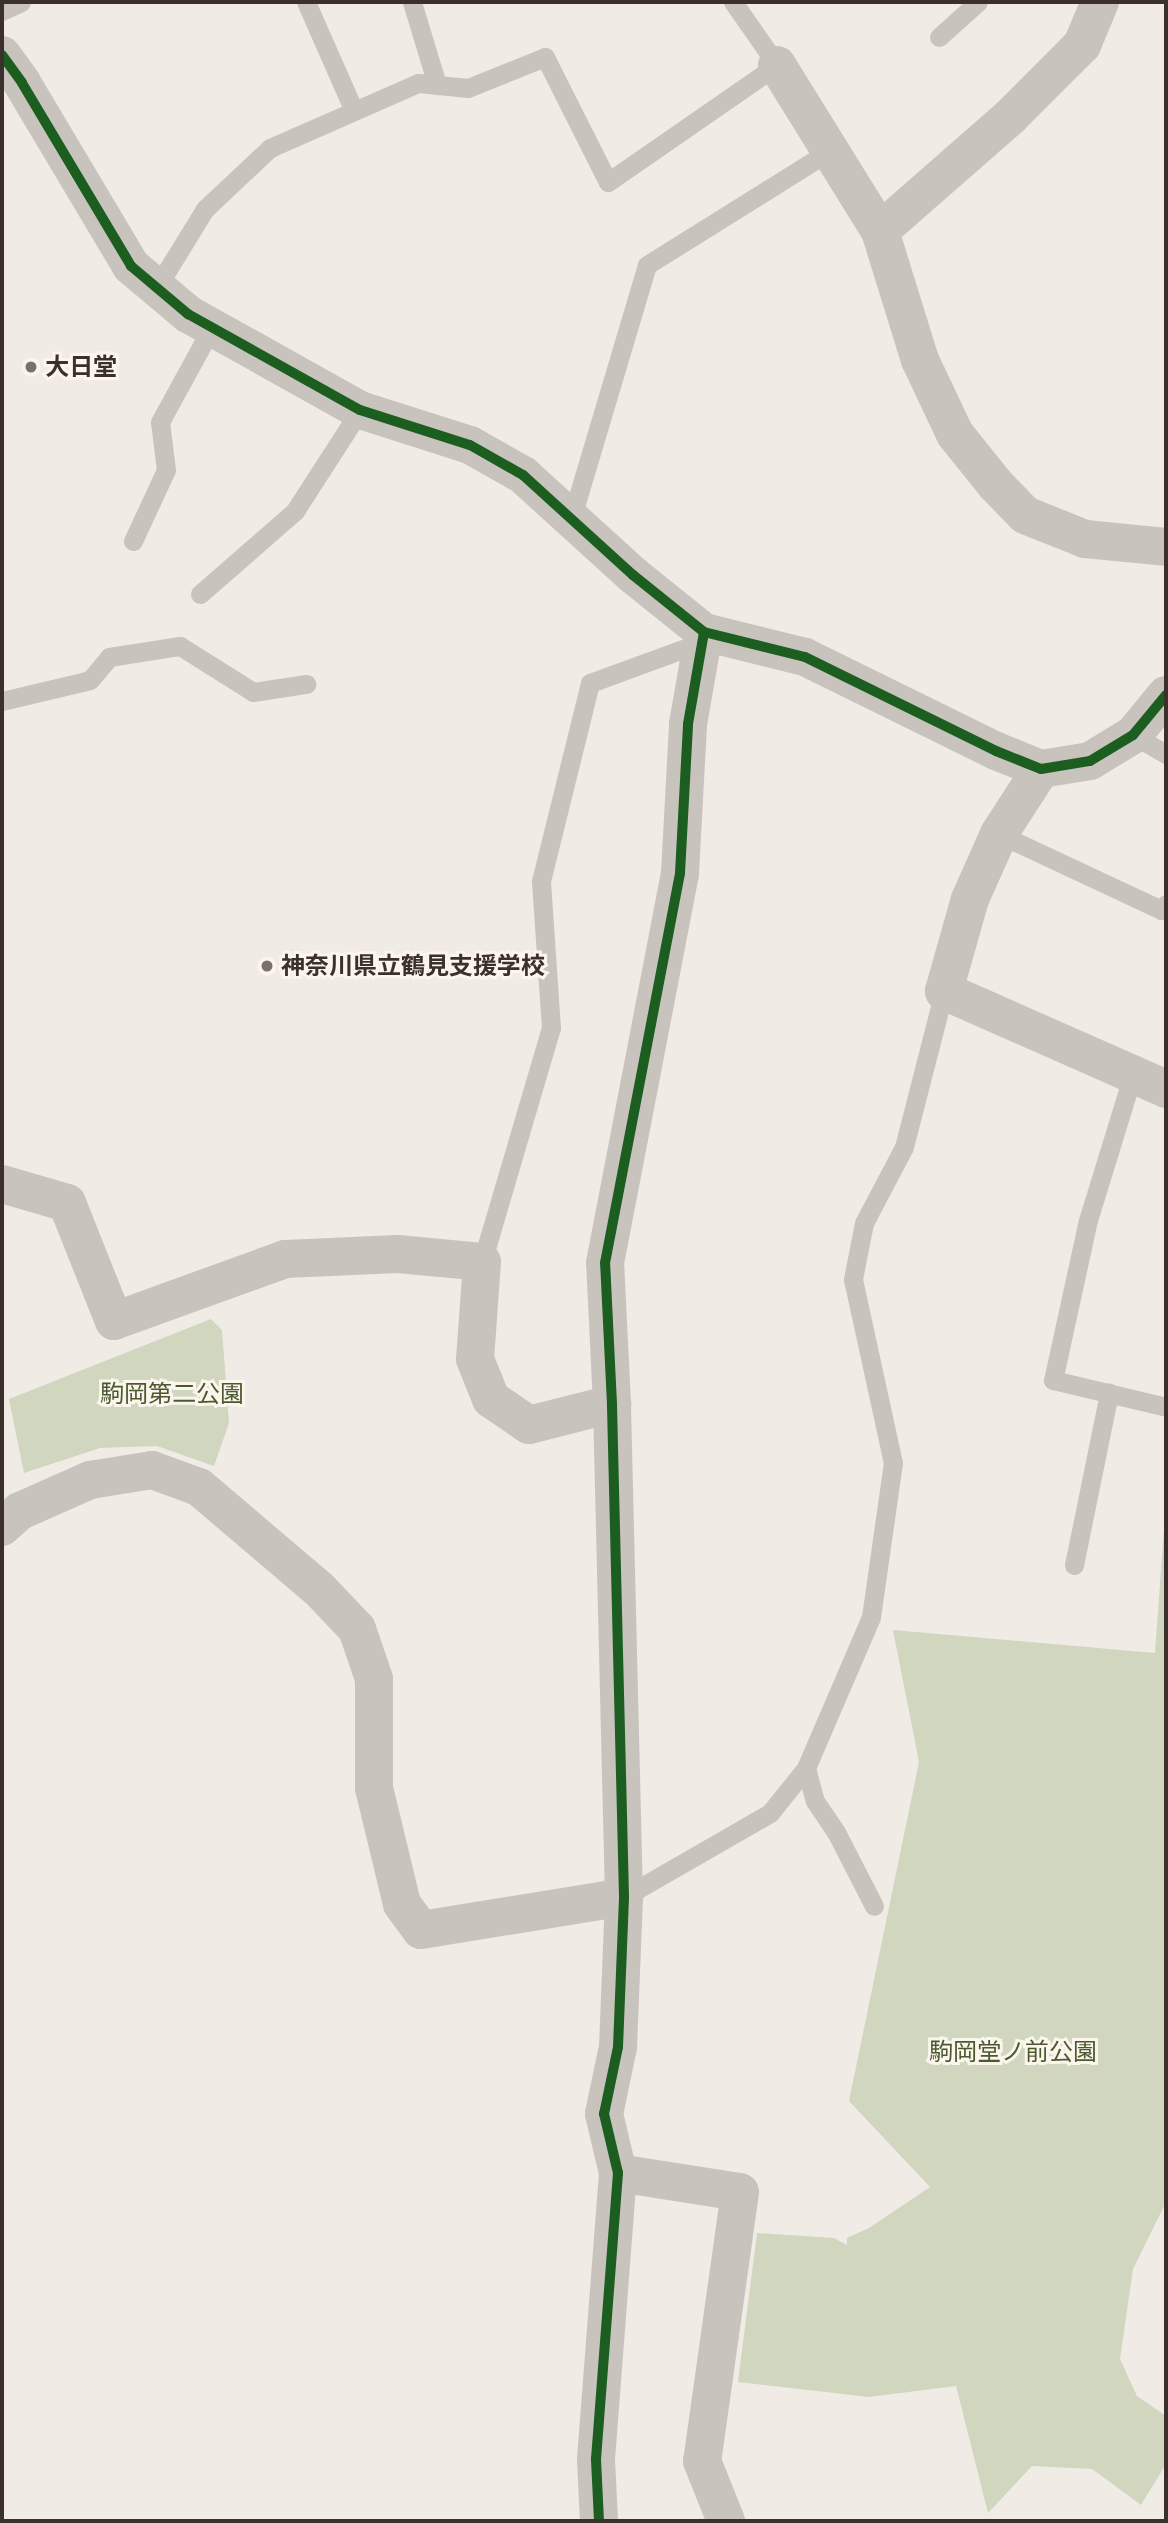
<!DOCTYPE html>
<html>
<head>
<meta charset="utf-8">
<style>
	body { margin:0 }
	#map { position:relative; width:1168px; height:2523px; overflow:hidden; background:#f0ebe5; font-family:Cabin,"Noto Sans JP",sans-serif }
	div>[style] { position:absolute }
	.green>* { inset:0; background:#d1d6bf }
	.service>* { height:19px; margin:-9.5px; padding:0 9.5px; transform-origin:9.5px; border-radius:9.5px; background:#c9c3be }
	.minor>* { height:38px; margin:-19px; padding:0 19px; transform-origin:19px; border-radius:19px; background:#c9c3be }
	.cycleway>* { height:10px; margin:-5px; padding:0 5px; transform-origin:5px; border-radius:5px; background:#1b5e20 }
	.dots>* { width:19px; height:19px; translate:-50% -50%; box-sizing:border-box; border:4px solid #fbf5ee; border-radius:50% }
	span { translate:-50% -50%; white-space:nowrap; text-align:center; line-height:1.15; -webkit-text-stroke:6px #fbf5ee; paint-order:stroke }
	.poi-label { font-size:24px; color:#3b302b; font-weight:700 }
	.left { translate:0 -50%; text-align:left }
	.park-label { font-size:24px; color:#4a5a2e }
	.frame { position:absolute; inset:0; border:4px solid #3b302b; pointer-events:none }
</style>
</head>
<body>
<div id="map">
	<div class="green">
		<i style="clip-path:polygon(211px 1319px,222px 1330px,229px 1423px,214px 1466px,157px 1446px,100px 1448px,24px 1473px,9px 1399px)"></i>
		<i style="clip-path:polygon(1166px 1501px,1166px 2202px,1133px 2269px,1120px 2359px,1137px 2396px,1166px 2416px,1166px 2464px,1141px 2505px,1092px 2469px,1032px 2466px,988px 2513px,956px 2386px,869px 2397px,738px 2382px,757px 2233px,834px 2238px,847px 2245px,847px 2238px,869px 2228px,930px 2187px,849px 2101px,919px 1762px,893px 1630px,1155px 1653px)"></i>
	</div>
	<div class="service">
		<i style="left:306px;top:2px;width:119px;rotate:66.2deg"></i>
		<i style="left:412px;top:2px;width:87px;rotate:73.2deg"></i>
		<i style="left:2px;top:11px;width:21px;rotate:-25deg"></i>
		<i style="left:939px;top:37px;width:52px;rotate:-41.9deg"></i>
		<i style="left:157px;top:287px;width:92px;rotate:-58.4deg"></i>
		<i style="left:205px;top:209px;width:89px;rotate:-43.2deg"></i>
		<i style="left:270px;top:148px;width:162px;rotate:-23.7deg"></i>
		<i style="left:418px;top:83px;width:50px;rotate:5.7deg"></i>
		<i style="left:468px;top:88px;width:83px;rotate:-21.9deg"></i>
		<i style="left:545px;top:57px;width:140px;rotate:63.3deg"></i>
		<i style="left:608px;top:182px;width:206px;rotate:-34.7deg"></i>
		<i style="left:777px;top:65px;width:77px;rotate:-124.9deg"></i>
		<i style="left:571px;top:520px;width:266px;rotate:-73.4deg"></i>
		<i style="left:647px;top:265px;width:217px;rotate:-32deg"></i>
		<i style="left:133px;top:541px;width:78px;rotate:-65.1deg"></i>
		<i style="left:166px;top:470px;width:48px;rotate:-97.1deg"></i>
		<i style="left:160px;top:422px;width:108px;rotate:-61.3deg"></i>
		<i style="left:200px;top:594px;width:126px;rotate:-41.1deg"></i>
		<i style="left:295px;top:511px;width:120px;rotate:-57.2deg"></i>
		<i style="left:2px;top:701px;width:90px;rotate:-13.4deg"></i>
		<i style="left:90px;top:680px;width:30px;rotate:-50deg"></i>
		<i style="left:109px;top:657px;width:72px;rotate:-8.8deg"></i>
		<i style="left:180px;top:646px;width:86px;rotate:32.2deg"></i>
		<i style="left:253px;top:692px;width:54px;rotate:-8.6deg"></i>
		<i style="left:1133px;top:735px;width:38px;rotate:30deg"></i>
		<i style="left:999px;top:834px;width:179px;rotate:25.1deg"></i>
		<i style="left:1161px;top:910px;width:8px;rotate:-50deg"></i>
		<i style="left:1133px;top:1074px;width:153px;rotate:107.1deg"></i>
		<i style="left:1088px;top:1220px;width:164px;rotate:102.3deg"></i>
		<i style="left:1053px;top:1380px;width:116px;rotate:13.4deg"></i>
		<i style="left:482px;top:1262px;width:244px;rotate:-73.6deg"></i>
		<i style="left:551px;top:1028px;width:147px;rotate:-93.9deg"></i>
		<i style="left:541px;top:881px;width:204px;rotate:-76.1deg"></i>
		<i style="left:590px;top:683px;width:119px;rotate:-20.1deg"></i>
		<i style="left:1074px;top:1565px;width:176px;rotate:-78.5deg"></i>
		<i style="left:806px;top:1768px;width:34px;rotate:75deg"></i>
		<i style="left:815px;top:1801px;width:37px;rotate:56deg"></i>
		<i style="left:836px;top:1832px;width:83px;rotate:62.8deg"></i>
		<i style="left:624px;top:1897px;width:168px;rotate:-29.9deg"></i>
		<i style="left:770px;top:1813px;width:58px;rotate:-51.3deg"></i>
		<i style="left:806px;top:1768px;width:164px;rotate:-66.7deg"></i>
		<i style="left:871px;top:1617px;width:156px;rotate:-81.9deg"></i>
		<i style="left:893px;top:1463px;width:188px;rotate:-102.3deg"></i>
		<i style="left:853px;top:1279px;width:57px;rotate:-78.9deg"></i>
		<i style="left:864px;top:1223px;width:86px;rotate:-62.2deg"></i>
		<i style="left:904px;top:1147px;width:161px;rotate:-75.6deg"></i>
	</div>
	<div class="minor">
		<i style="left:1100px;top:2px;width:47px;rotate:112.7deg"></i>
		<i style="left:1082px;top:45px;width:102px;rotate:135deg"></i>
		<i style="left:1010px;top:117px;width:173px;rotate:138.8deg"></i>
		<i style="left:880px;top:231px;width:135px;rotate:72.8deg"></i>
		<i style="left:920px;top:360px;width:82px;rotate:64.7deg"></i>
		<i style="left:955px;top:434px;width:64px;rotate:51.3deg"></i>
		<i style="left:995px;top:484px;width:43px;rotate:45.9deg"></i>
		<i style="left:1025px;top:515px;width:65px;rotate:21.8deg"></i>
		<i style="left:1085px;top:539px;width:81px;rotate:5.6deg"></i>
		<i style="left:2px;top:55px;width:34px;rotate:54deg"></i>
		<i style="left:22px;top:83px;width:213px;rotate:59.2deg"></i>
		<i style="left:131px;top:266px;width:75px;rotate:40.1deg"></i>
		<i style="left:188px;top:314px;width:197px;rotate:29.2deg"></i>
		<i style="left:360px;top:410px;width:115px;rotate:17.7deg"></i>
		<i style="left:470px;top:445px;width:61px;rotate:29.5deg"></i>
		<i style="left:523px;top:475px;width:149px;rotate:42.3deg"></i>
		<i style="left:633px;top:575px;width:91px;rotate:38.8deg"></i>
		<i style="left:704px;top:632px;width:104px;rotate:13.9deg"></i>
		<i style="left:805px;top:657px;width:213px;rotate:26.2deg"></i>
		<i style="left:996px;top:751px;width:48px;rotate:21.8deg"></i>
		<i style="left:1041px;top:769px;width:50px;rotate:-9.3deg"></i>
		<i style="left:1090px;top:761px;width:50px;rotate:-31.2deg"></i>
		<i style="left:1133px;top:735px;width:52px;rotate:-50.5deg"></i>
		<i style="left:777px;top:65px;width:195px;rotate:58.2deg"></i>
		<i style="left:1041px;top:769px;width:77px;rotate:122.9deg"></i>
		<i style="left:999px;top:834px;width:71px;rotate:114deg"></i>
		<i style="left:970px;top:899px;width:96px;rotate:105.8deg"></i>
		<i style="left:944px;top:991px;width:243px;rotate:23.8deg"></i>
		<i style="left:2px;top:1184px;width:68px;rotate:16.3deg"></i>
		<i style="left:67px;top:1203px;width:127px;rotate:68.3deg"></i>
		<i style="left:114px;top:1321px;width:182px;rotate:-19.9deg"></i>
		<i style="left:285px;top:1259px;width:113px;rotate:-2.5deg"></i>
		<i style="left:398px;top:1254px;width:84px;rotate:5.4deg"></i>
		<i style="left:482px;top:1262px;width:97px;rotate:94.1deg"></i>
		<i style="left:475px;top:1359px;width:43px;rotate:68.2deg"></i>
		<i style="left:491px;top:1399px;width:46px;rotate:34.4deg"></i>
		<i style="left:529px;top:1425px;width:86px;rotate:-14.2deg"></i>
		<i style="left:2px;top:1527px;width:24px;rotate:-42deg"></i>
		<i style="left:20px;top:1511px;width:77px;rotate:-23.9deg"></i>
		<i style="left:90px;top:1480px;width:63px;rotate:-9.2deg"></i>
		<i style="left:152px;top:1470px;width:50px;rotate:19.9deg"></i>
		<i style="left:199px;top:1487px;width:157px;rotate:40.4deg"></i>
		<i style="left:319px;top:1589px;width:55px;rotate:46.5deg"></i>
		<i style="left:357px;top:1629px;width:53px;rotate:71.2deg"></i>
		<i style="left:374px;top:1679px;width:109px;rotate:90deg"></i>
		<i style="left:374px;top:1788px;width:119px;rotate:76.4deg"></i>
		<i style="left:402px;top:1904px;width:32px;rotate:54deg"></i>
		<i style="left:421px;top:1930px;width:206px;rotate:-9.2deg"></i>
		<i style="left:618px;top:2173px;width:123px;rotate:8.9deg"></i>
		<i style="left:740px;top:2192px;width:272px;rotate:98deg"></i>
		<i style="left:702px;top:2461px;width:65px;rotate:68.2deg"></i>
		<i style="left:599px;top:2521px;width:62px;rotate:-92.8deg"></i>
		<i style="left:596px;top:2459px;width:287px;rotate:-85.6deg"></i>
		<i style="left:618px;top:2173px;width:61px;rotate:-103.3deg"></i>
		<i style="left:604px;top:2114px;width:68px;rotate:-78.2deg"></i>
		<i style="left:618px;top:2047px;width:150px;rotate:-87.7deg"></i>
		<i style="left:624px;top:1897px;width:493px;rotate:-91.4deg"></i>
		<i style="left:612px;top:1404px;width:141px;rotate:-92.8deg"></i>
		<i style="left:605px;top:1263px;width:397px;rotate:-79.1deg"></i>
		<i style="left:680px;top:873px;width:149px;rotate:-86.9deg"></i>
		<i style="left:688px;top:724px;width:93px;rotate:-80.1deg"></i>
	</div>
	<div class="cycleway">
		<i style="left:2px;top:55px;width:34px;rotate:54deg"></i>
		<i style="left:22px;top:83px;width:213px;rotate:59.2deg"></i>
		<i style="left:131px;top:266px;width:75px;rotate:40.1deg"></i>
		<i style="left:188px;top:314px;width:197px;rotate:29.2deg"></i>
		<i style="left:360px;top:410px;width:115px;rotate:17.7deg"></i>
		<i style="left:470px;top:445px;width:61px;rotate:29.5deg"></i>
		<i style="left:523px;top:475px;width:149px;rotate:42.3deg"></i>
		<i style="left:633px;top:575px;width:91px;rotate:38.8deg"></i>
		<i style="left:704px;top:632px;width:104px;rotate:13.9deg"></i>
		<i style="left:805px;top:657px;width:213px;rotate:26.2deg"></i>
		<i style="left:996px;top:751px;width:48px;rotate:21.8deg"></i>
		<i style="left:1041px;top:769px;width:50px;rotate:-9.3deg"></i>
		<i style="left:1090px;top:761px;width:50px;rotate:-31.2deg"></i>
		<i style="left:1133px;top:735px;width:52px;rotate:-50.5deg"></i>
		<i style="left:599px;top:2521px;width:62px;rotate:-92.8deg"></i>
		<i style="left:596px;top:2459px;width:287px;rotate:-85.6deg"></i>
		<i style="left:618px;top:2173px;width:61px;rotate:-103.3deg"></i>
		<i style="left:604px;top:2114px;width:68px;rotate:-78.2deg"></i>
		<i style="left:618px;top:2047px;width:150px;rotate:-87.7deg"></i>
		<i style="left:624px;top:1897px;width:493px;rotate:-91.4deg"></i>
		<i style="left:612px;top:1404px;width:141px;rotate:-92.8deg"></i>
		<i style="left:605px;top:1263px;width:397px;rotate:-79.1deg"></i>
		<i style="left:680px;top:873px;width:149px;rotate:-86.9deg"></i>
		<i style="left:688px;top:724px;width:93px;rotate:-80.1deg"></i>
	</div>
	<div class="dots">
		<i style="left:31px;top:367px;background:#7a716c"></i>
		<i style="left:267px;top:966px;background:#7a716c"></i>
	</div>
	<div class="poi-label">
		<span class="left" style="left:45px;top:367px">大日堂</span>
		<span class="left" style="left:281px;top:966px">神奈川県立鶴見支援学校</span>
	</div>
	<div class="park-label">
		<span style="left:172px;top:1394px">駒岡第二公園</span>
		<span style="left:1013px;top:2052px">駒岡堂ノ前公園</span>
	</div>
	<div class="frame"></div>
</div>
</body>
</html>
